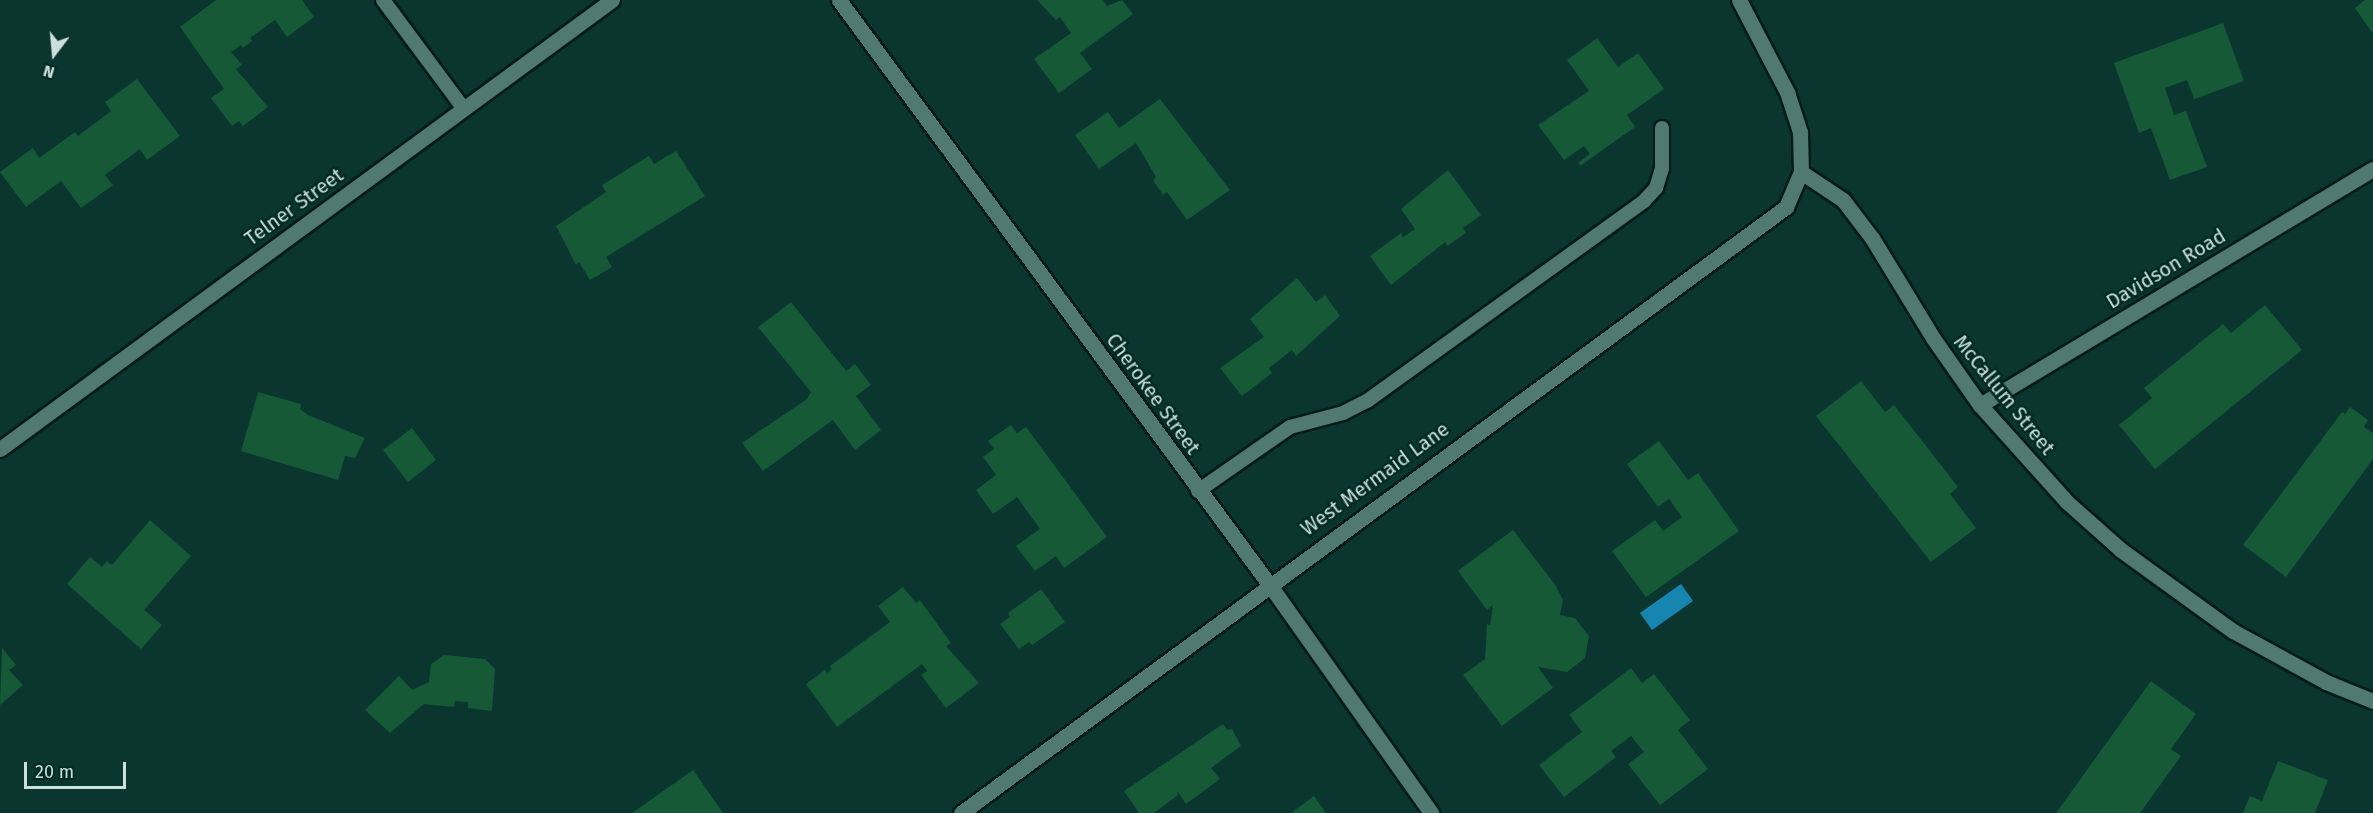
<!DOCTYPE html>
<html>
<head>
<meta charset="utf-8">
<style>
	body { margin:0 }
	#map { position:relative; width:2373px; height:813px; overflow:hidden; background:#0a362f; font-family:"Fira Sans",sans-serif }
	div>[style] { position:absolute }
	.water>* { inset:0; background:#1686b1 }
	.building>* { inset:0; background:#155936 }
	.roads { filter:drop-shadow(2px 0 #001c17) drop-shadow(-2px 0 #001c17) drop-shadow(0 2px #001c17) drop-shadow(0 -2px #001c17) }
	.service>* { height:14px; margin:-7px; padding:0 7px; transform-origin:7px; border-radius:7px; background:#507971 }
	.minor>* { height:15px; margin:-7.5px; padding:0 7.5px; transform-origin:7.5px; border-radius:7.5px; background:#507971 }
	span { translate:-50% -50%; white-space:nowrap; text-align:center; line-height:1.15; -webkit-text-stroke:5px #002b25; paint-order:stroke }
	.street-label { font-size:20px; color:#cbe0db }
	.north { position:absolute; left:24px; top:24px; width:60px; height:60px; -webkit-text-stroke:4px #002b25; paint-order:stroke; rotate:196deg; font-size:16px; font-weight:700; line-height:24px; text-align:center; color:#cbe0db }
	.north::after { content:''; display:block; margin:auto; width:21px; height:27px; background:#cbe0db; clip-path:polygon(50% 0,100% 100%,50% 72%,0 100%) }
	.scale { position:absolute; left:24px; top:762px; width:102px; height:27px; box-sizing:border-box; border:3px solid #cbe0db; border-top:0; padding-left:8px; font-size:18px; line-height:21px; white-space:nowrap; color:#cbe0db; -webkit-text-stroke:4px #002b25; paint-order:stroke }
</style>
</head>
<body>
<div id="map">
	<div class="water">
		<i style="clip-path:polygon(1681px 584px,1693px 601px,1652px 630px,1640px 613px)"></i>
	</div>
	<div class="building">
		<i style="clip-path:polygon(216px 0,302px 0,314px 17px,287px 37px,275px 20px,250px 38px,252px 41px,243px 48px,241px 45px,231px 52px,242px 65px,236px 69px,268px 107px,243px 126px,239px 121px,232px 126px,211px 98px,224px 89px,180px 27px)"></i>
		<i style="clip-path:polygon(1037px 0,1103px 0,1107px 6px,1122px 0,1133px 14px,1080px 53px,1092px 69px,1059px 93px,1034px 59px,1071px 33px,1060px 17px,1056px 20px)"></i>
		<i style="clip-path:polygon(2365px 0,2373px 0,2373px 34px,2355px 8px)"></i>
		<i style="clip-path:polygon(2223px 23px,2244px 81px,2194px 99px,2187px 80px,2165px 88px,2174px 115px,2186px 111px,2207px 167px,2170px 180px,2151px 128px,2139px 133px,2114px 63px)"></i>
		<i style="clip-path:polygon(1597px 38px,1618px 67px,1638px 53px,1664px 89px,1627px 115px,1635px 127px,1580px 166px,1578px 163px,1590px 154px,1584px 146px,1564px 160px,1538px 125px,1589px 91px,1567px 60px)"></i>
		<i style="clip-path:polygon(137px 79px,180px 136px,147px 160px,140px 149px,105px 175px,113px 185px,81px 208px,61px 181px,26px 207px,0 172px,33px 148px,39px 158px,75px 132px,78px 136px,111px 111px,105px 102px)"></i>
		<i style="clip-path:polygon(1160px 99px,1230px 190px,1187px 220px,1167px 192px,1163px 195px,1153px 180px,1156px 177px,1136px 143px,1099px 169px,1075px 135px,1108px 112px,1119px 128px)"></i>
		<i style="clip-path:polygon(676px 151px,705px 196px,606px 257px,612px 267px,590px 280px,579px 262px,576px 265px,556px 226px,606px 192px,602px 185px,649px 156px,654px 164px)"></i>
		<i style="clip-path:polygon(1448px 170px,1481px 215px,1463px 228px,1466px 233px,1447px 246px,1445px 242px,1391px 285px,1370px 256px,1401px 233px,1403px 237px,1415px 229px,1401px 209px)"></i>
		<i style="clip-path:polygon(1297px 278px,1316px 302px,1325px 295px,1340px 316px,1296px 356px,1292px 350px,1269px 368px,1272px 373px,1242px 396px,1220px 368px,1264px 337px,1250px 319px)"></i>
		<i style="clip-path:polygon(791px 302px,846px 371px,855px 364px,871px 385px,856px 396px,881px 430px,855px 450px,833px 420px,763px 471px,742px 443px,807px 399px,811px 392px,758px 327px)"></i>
		<i style="clip-path:polygon(2265px 305px,2302px 350px,2155px 469px,2119px 425px,2152px 398px,2144px 388px,2223px 324px,2231px 333px)"></i>
		<i style="clip-path:polygon(1861px 381px,1885px 412px,1894px 405px,1958px 487px,1950px 494px,1976px 528px,1931px 562px,1816px 416px)"></i>
		<i style="clip-path:polygon(258px 392px,301px 404px,300px 409px,308px 415px,365px 438px,355px 458px,345px 456px,338px 480px,241px 451px)"></i>
		<i style="clip-path:polygon(2350px 407px,2368px 420px,2364px 427px,2373px 433px,2373px 459px,2286px 577px,2243px 545px,2342px 412px,2345px 414px)"></i>
		<i style="clip-path:polygon(1011px 425px,1017px 433px,1026px 427px,1107px 537px,1064px 568px,1056px 556px,1035px 571px,1016px 546px,1040px 529px,1017px 497px,993px 514px,976px 490px,996px 475px,983px 457px,994px 449px,988px 441px)"></i>
		<i style="clip-path:polygon(412px 428px,436px 460px,408px 482px,383px 450px)"></i>
		<i style="clip-path:polygon(1659px 441px,1688px 480px,1698px 473px,1739px 531px,1646px 597px,1612px 551px,1655px 520px,1663px 531px,1682px 517px,1669px 499px,1658px 507px,1627px 464px)"></i>
		<i style="clip-path:polygon(150px 520px,191px 556px,144px 610px,162px 625px,141px 649px,67px 584px,90px 557px,102px 567px,107px 561px,112px 565px)"></i>
		<i style="clip-path:polygon(1513px 530px,1556px 586px,1563px 600px,1560px 615px,1575px 618px,1589px 636px,1585px 658px,1567px 672px,1538px 667px,1553px 688px,1502px 726px,1463px 675px,1485px 659px,1487px 624px,1490px 625px,1493px 605px,1487px 610px,1458px 571px)"></i>
		<i style="clip-path:polygon(903px 587px,916px 603px,920px 600px,951px 643px,946px 646px,979px 683px,946px 708px,921px 675px,927px 671px,922px 664px,837px 727px,806px 684px,825px 670px,827px 673px,832px 669px,830px 666px,890px 622px,878px 606px)"></i>
		<i style="clip-path:polygon(1041px 589px,1065px 622px,1032px 645px,1029px 642px,1019px 649px,1000px 624px,1010px 617px,1008px 613px)"></i>
		<i style="clip-path:polygon(2px 648px,16px 665px,9px 670px,23px 685px,0 705px)"></i>
		<i style="clip-path:polygon(444px 655px,485px 659px,495px 669px,492px 711px,468px 708px,468px 702px,455px 701px,454px 707px,424px 704px,390px 733px,365px 710px,399px 676px,412px 690px,429px 682px,431px 664px)"></i>
		<i style="clip-path:polygon(1631px 668px,1642px 683px,1654px 674px,1690px 720px,1678px 730px,1708px 769px,1660px 805px,1628px 764px,1644px 752px,1631px 736px,1611px 751px,1616px 757px,1564px 797px,1539px 765px,1582px 732px,1569px 715px)"></i>
		<i style="clip-path:polygon(2151px 681px,2196px 714px,2171px 749px,2181px 756px,2140px 813px,2056px 813px)"></i>
		<i style="clip-path:polygon(1223px 724px,1227px 730px,1232px 729px,1241px 746px,1211px 768px,1220px 779px,1186px 804px,1177px 791px,1178px 795px,1154px 813px,1139px 813px,1124px 791px)"></i>
		<i style="clip-path:polygon(2278px 761px,2328px 780px,2315px 813px,2243px 813px,2250px 796px,2262px 801px)"></i>
		<i style="clip-path:polygon(693px 770px,723px 813px,632px 813px)"></i>
		<i style="clip-path:polygon(1314px 796px,1326px 813px,1291px 813px)"></i>
	</div>
	<div class="roads">
		<div class="service">
			<i style="left:383px;top:0;width:136px;rotate:53.4deg"></i>
			<i style="left:1198px;top:491px;width:112px;rotate:-34.8deg"></i>
			<i style="left:1290px;top:427px;width:55px;rotate:-14.8deg"></i>
			<i style="left:1343px;top:413px;width:27px;rotate:-27deg"></i>
			<i style="left:1367px;top:401px;width:342px;rotate:-35.8deg"></i>
			<i style="left:1644px;top:201px;width:18px;rotate:-47deg"></i>
			<i style="left:1656px;top:188px;width:21px;rotate:-73deg"></i>
			<i style="left:1662px;top:168px;width:40px;rotate:-90deg"></i>
		</div>
		<div class="minor">
			<i style="left:839px;top:0;width:725px;rotate:53.64deg"></i>
			<i style="left:1269px;top:584px;width:281px;rotate:54.7deg"></i>
			<i style="left:1801px;top:172px;width:50px;rotate:33.7deg"></i>
			<i style="left:1843px;top:200px;width:48px;rotate:52.7deg"></i>
			<i style="left:1872px;top:238px;width:117px;rotate:58.6deg"></i>
			<i style="left:1933px;top:338px;width:82px;rotate:55deg"></i>
			<i style="left:1980px;top:405px;width:130px;rotate:48.1deg"></i>
			<i style="left:2067px;top:502px;width:72px;rotate:41.6deg"></i>
			<i style="left:2121px;top:550px;width:138px;rotate:35.9deg"></i>
			<i style="left:2233px;top:631px;width:106px;rotate:28.7deg"></i>
			<i style="left:2326px;top:682px;width:51px;rotate:22deg"></i>
			<i style="left:1980px;top:405px;width:458px;rotate:-31deg"></i>
			<i style="left:0;top:449px;width:759px;rotate:-36.27deg"></i>
			<i style="left:961px;top:813px;width:1024px;rotate:-36.3deg"></i>
			<i style="left:1786px;top:207px;width:38px;rotate:-67deg"></i>
			<i style="left:1801px;top:172px;width:40px;rotate:-91.4deg"></i>
			<i style="left:1800px;top:132px;width:40px;rotate:-108deg"></i>
			<i style="left:1788px;top:94px;width:106px;rotate:-117.5deg"></i>
		</div>
	</div>
	<div class="street-label">
		<span style="left:294px;top:207px;rotate:-36deg">Telner Street</span>
		<span style="left:2166px;top:269px;rotate:-31deg">Davidson Road</span>
		<span style="left:1153px;top:394px;rotate:54deg">Cherokee Street</span>
		<span style="left:2004px;top:395px;rotate:51deg">McCallum Street</span>
		<span style="left:1375px;top:479px;rotate:-36deg">West Mermaid Lane</span>
	</div>
	<div class="north">N</div>
	<div class="scale">20 m</div>
</div>
</body>
</html>
